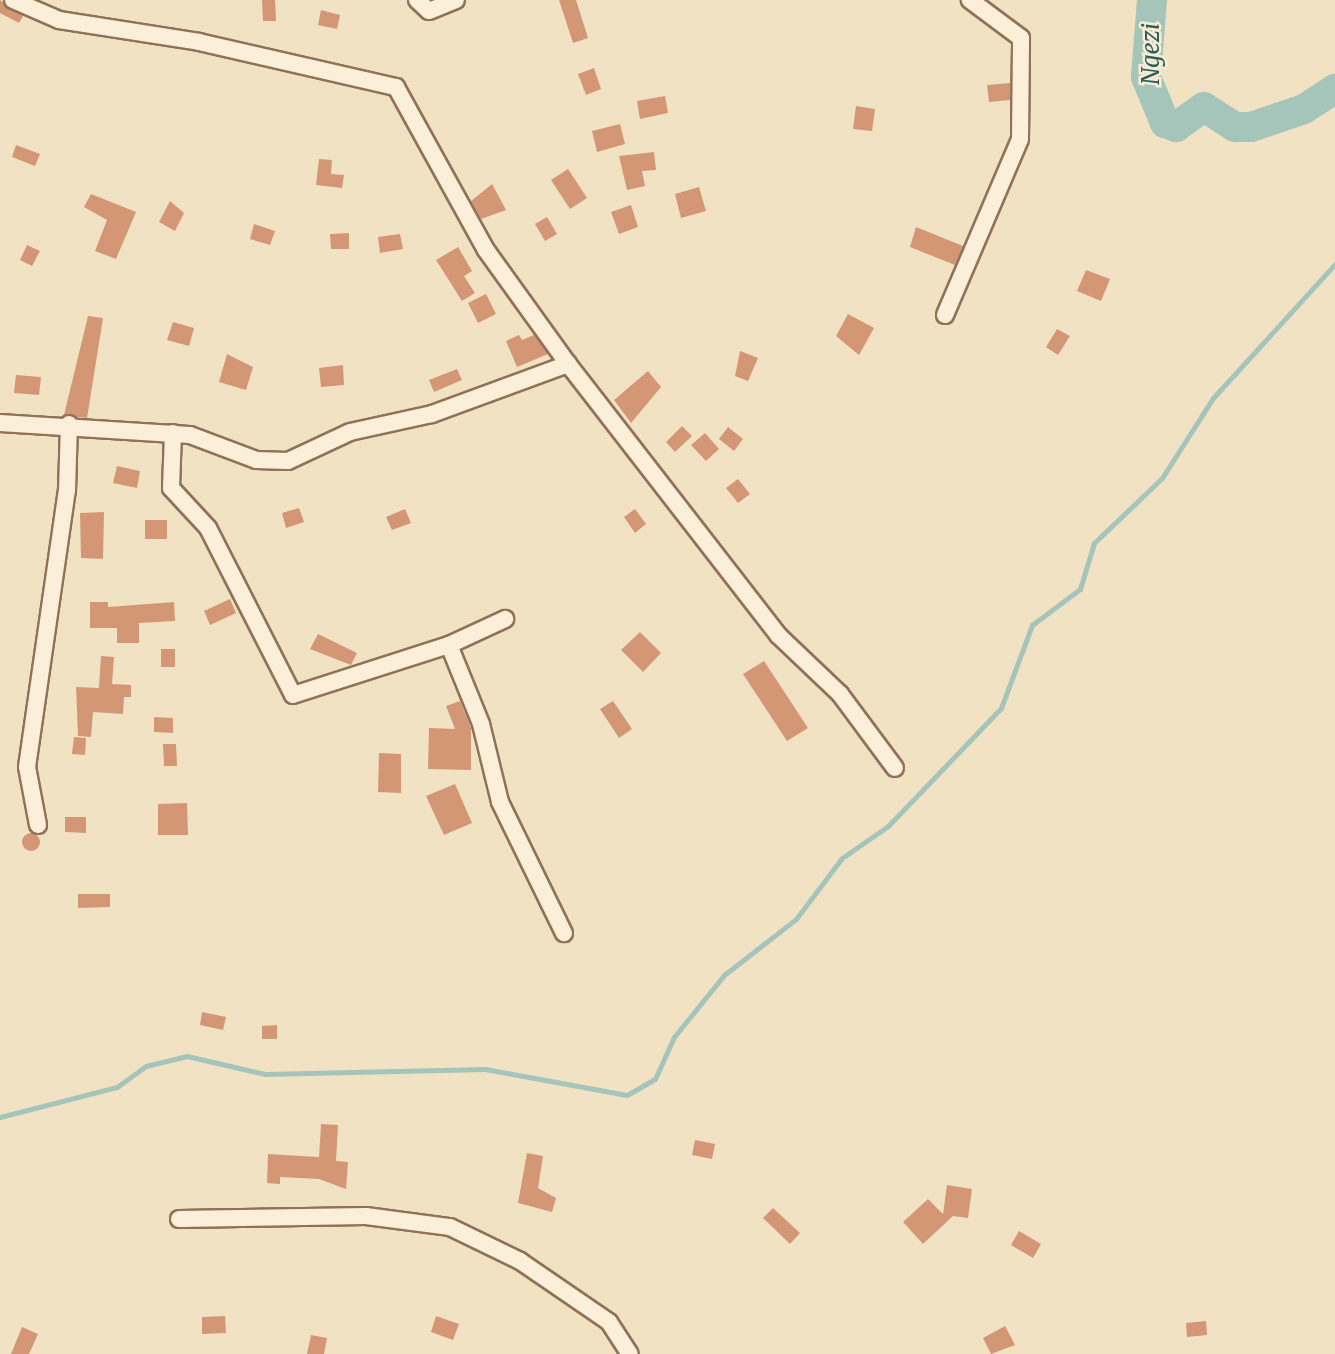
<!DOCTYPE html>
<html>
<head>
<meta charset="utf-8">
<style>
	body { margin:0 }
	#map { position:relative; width:1335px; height:1354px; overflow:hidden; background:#f2e2c4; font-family:Merriweather,serif }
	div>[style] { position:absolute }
	.stream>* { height:5px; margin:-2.5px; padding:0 2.5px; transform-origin:2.5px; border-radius:2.5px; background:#a6c5ba }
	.river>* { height:30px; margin:-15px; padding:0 15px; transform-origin:15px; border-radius:15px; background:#a6c5ba }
	.building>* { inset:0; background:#d49776 }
	.round { border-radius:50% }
	.roads { filter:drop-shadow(2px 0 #8f7258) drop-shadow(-2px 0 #8f7258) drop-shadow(0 2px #8f7258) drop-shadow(0 -2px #8f7258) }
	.minor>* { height:16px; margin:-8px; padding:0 8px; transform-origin:8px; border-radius:8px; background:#fcefd9 }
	span { translate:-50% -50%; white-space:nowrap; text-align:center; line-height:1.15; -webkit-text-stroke:5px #f9ecd5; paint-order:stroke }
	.water-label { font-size:24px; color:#2b5f59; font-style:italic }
</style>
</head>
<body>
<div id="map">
	<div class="stream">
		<i style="left:0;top:1117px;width:121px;rotate:-14.4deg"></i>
		<i style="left:117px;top:1087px;width:36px;rotate:-36deg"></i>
		<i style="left:146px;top:1066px;width:42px;rotate:-13.7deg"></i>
		<i style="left:187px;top:1056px;width:80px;rotate:13deg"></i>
		<i style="left:265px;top:1074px;width:220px;rotate:-1.3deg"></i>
		<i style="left:485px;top:1069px;width:144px;rotate:10.4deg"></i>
		<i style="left:627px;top:1095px;width:32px;rotate:-30deg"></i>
		<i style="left:655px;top:1079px;width:46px;rotate:-65.7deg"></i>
		<i style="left:674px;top:1037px;width:80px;rotate:-51.1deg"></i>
		<i style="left:724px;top:975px;width:91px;rotate:-37.9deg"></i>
		<i style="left:796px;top:919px;width:76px;rotate:-53deg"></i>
		<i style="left:842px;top:858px;width:56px;rotate:-34.8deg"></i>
		<i style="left:888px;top:826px;width:163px;rotate:-46.2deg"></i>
		<i style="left:1001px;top:708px;width:89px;rotate:-69.5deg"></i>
		<i style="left:1032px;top:625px;width:60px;rotate:-36.9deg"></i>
		<i style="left:1080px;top:589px;width:48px;rotate:-73.1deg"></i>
		<i style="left:1094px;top:543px;width:94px;rotate:-43.7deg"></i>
		<i style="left:1162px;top:478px;width:95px;rotate:-57.5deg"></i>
		<i style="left:1213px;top:398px;width:181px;rotate:-47.7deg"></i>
	</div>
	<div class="river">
		<i style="left:1152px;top:0;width:77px;rotate:94.5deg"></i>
		<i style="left:1146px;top:77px;width:50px;rotate:67.6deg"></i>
		<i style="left:1165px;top:123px;width:12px;rotate:20deg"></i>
		<i style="left:1176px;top:127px;width:34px;rotate:-36deg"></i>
		<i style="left:1204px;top:107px;width:37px;rotate:33deg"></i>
		<i style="left:1235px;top:127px;width:16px"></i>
		<i style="left:1251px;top:127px;width:56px;rotate:-18.8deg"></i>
		<i style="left:1304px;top:109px;width:37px;rotate:-33deg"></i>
	</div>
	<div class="building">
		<i style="clip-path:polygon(0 0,23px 16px,19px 23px,0 13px)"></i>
		<i style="clip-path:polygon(262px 0,275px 0,276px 21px,263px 21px)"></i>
		<i style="clip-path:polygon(559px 0,576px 0,588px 38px,573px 43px)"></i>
		<i style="clip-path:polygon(321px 10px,340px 15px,337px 29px,318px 25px)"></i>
		<i style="clip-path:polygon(594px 68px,601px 89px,586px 95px,578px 74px)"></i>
		<i style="clip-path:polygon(1010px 83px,1010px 100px,989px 102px,987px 85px)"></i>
		<i style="clip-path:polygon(665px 96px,668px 113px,640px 119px,637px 101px)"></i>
		<i style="clip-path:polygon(856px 106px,875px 109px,872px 131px,853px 129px)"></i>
		<i style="clip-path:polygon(620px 124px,625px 144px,597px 152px,592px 131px)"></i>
		<i style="clip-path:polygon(16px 145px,40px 154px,35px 166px,12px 157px)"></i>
		<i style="clip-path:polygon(654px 152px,656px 170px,642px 171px,645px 186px,627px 190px,619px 156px)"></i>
		<i style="clip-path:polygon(319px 159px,332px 160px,331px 174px,344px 175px,342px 188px,316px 185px)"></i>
		<i style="clip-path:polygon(568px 169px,587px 198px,570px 209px,551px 180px)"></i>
		<i style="clip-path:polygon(492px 184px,506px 210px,481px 219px,471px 201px)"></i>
		<i style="clip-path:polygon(699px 187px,706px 211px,681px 218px,675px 194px)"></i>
		<i style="clip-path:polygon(91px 194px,136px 212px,116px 259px,95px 251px,107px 220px,84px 207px)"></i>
		<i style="clip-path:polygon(170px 201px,184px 213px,175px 231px,159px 222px)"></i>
		<i style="clip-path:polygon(631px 205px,638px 227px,619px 234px,611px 212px)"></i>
		<i style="clip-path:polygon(547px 217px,557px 234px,545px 241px,535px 224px)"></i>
		<i style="clip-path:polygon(254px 224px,275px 231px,270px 245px,250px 239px)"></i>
		<i style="clip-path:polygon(916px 227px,963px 246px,955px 265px,910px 247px)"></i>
		<i style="clip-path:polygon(349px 233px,349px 249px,331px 249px,330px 234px)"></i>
		<i style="clip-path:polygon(400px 234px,403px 249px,380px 253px,378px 237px)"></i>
		<i style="clip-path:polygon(27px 245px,40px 251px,32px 266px,20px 260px)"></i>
		<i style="clip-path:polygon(458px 247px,472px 271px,464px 276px,475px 293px,462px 301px,436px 260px)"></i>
		<i style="clip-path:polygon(1086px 270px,1110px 279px,1101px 301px,1077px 291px)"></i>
		<i style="clip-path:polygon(486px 294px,496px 314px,478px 323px,468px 303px)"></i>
		<i style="clip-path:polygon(848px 314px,874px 328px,859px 355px,836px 336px)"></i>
		<i style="clip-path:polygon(88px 316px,103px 318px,87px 418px,77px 417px,64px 415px)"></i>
		<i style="clip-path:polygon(173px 322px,194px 328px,189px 346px,167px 340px)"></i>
		<i style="clip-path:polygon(1057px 329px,1070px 336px,1058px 355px,1046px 347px)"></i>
		<i style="clip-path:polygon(519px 335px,522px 340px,534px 335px,548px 354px,517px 367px,506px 341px)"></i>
		<i style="clip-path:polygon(740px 351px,758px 358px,748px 381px,735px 376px)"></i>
		<i style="clip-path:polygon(227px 354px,253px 367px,246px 390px,219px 382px)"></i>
		<i style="clip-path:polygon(343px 365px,344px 385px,321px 387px,319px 368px)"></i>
		<i style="clip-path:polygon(457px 369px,462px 380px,434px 392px,429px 380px)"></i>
		<i style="clip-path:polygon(648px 371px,661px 387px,631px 423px,614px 400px)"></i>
		<i style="clip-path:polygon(16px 375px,41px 377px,39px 395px,14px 393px)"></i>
		<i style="clip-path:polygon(682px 426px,692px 436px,675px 452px,666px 442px)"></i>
		<i style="clip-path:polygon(728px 427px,743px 439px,734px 451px,719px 439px)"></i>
		<i style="clip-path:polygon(705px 433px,719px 449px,706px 461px,691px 445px)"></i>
		<i style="clip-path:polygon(117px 466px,140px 471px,137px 488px,113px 483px)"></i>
		<i style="clip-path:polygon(738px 479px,750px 494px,738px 503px,726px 488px)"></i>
		<i style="clip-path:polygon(299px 508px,304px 522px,286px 528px,282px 513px)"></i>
		<i style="clip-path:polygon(405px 509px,411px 523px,392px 530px,386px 517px)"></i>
		<i style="clip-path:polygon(635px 509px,646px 524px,635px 533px,624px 517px)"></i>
		<i style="clip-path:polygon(104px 512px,103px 559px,81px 558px,80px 513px)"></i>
		<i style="clip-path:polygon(145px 520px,167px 520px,167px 539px,145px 539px)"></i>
		<i style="clip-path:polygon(230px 599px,236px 613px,210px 625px,204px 611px)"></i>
		<i style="clip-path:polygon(90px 602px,108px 602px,108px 607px,174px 602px,175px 621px,139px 623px,139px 643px,117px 643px,117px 628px,90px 628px)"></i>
		<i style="clip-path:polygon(640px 632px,661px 653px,643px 672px,621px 650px)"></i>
		<i style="clip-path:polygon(318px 634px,357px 653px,351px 665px,310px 649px)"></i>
		<i style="clip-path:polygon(161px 649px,175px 649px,175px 667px,161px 667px)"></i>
		<i style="clip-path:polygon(101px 656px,114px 657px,112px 684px,131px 685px,131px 697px,124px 697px,123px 714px,93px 712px,91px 737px,78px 736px,76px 687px,99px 688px)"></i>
		<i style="clip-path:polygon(764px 661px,808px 728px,787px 741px,743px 674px)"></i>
		<i style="clip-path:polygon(460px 701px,471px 728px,471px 770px,428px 769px,429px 728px,455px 729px,446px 706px)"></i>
		<i style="clip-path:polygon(613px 701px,632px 729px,619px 738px,600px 709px)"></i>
		<i style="clip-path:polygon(154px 717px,173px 718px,173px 733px,154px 732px)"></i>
		<i style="clip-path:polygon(74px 737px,86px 738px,85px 755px,72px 754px)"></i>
		<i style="clip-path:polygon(163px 744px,176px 744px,177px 766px,164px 766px)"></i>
		<i style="clip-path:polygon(379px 753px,401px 754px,401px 793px,378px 792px)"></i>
		<i style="clip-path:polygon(455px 784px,472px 823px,444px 835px,426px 796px)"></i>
		<i style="clip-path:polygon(187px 803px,188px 835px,158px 835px,158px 804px)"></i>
		<i style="clip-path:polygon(65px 817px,86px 817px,86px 833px,65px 832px)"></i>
		<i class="round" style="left:22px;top:833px;width:18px;height:18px"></i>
		<i style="clip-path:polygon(78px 894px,110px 894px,110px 907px,78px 908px)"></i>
		<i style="clip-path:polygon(202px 1012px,226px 1017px,223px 1030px,200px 1025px)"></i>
		<i style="clip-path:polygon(277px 1025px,277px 1039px,262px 1039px,262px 1026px)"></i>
		<i style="clip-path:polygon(321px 1124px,338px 1125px,336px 1161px,348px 1162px,346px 1189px,319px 1179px,280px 1177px,280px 1184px,267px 1183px,268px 1154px,319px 1157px)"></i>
		<i style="clip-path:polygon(695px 1140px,715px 1144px,712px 1159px,692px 1155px)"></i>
		<i style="clip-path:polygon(527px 1153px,543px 1156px,538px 1188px,556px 1198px,552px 1212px,518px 1203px)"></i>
		<i style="clip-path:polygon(947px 1185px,972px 1189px,968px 1218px,953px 1216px,923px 1244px,903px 1222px,928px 1199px,943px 1214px)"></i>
		<i style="clip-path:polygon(773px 1208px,800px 1233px,790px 1244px,763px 1218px)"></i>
		<i style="clip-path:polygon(1019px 1231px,1041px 1244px,1033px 1258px,1011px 1245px)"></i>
		<i style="clip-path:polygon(225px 1316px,226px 1333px,202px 1334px,202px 1317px)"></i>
		<i style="clip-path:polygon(436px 1316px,459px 1324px,453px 1340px,431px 1332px)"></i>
		<i style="clip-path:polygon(1206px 1321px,1207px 1335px,1187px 1337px,1186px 1323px)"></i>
		<i style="clip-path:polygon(1005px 1326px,1015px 1345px,991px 1354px,983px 1338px)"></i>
		<i style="clip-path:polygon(22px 1327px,38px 1334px,29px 1354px,11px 1354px)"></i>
		<i style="clip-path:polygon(311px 1335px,327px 1338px,324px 1354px,307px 1354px)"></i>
	</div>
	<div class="roads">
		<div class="minor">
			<i style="left:13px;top:0;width:50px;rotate:23.5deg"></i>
			<i style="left:59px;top:20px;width:142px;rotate:8.9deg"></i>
			<i style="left:199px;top:42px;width:202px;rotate:12.9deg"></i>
			<i style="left:396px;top:87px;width:186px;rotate:61.1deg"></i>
			<i style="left:486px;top:250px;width:140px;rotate:54.3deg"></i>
			<i style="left:568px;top:364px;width:343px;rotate:52.2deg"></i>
			<i style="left:778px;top:635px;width:86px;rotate:43.6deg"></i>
			<i style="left:840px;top:694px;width:92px;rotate:53.4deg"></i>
			<i style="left:417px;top:0;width:16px;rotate:43deg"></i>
			<i style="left:429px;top:11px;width:29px;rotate:-22deg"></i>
			<i style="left:945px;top:315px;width:191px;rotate:-66.9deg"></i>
			<i style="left:1020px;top:139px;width:101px;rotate:-89.4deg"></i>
			<i style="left:1021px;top:38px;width:64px;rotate:-143.3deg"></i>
			<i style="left:0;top:423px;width:190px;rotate:3.6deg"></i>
			<i style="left:190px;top:435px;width:71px;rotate:20.7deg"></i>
			<i style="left:256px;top:460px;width:32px;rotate:2deg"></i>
			<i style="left:288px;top:461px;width:68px;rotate:-25.1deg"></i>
			<i style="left:350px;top:432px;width:84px;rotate:-12.4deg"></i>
			<i style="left:432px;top:414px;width:145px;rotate:-20.2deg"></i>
			<i style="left:173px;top:433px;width:55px;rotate:92.1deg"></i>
			<i style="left:171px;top:488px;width:54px;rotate:47.2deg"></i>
			<i style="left:208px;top:528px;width:187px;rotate:63deg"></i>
			<i style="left:293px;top:695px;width:164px;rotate:-17.8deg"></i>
			<i style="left:449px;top:645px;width:62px;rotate:-24.9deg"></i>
			<i style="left:449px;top:645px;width:85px;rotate:67.9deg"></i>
			<i style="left:481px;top:724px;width:80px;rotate:76.3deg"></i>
			<i style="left:500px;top:802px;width:146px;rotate:64deg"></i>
			<i style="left:38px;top:825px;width:59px;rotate:-100.7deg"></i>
			<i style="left:27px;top:767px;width:279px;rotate:-81.8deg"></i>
			<i style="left:67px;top:491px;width:67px;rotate:-88.3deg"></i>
			<i style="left:179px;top:1219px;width:187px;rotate:-0.9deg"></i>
			<i style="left:366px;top:1216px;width:85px;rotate:7.5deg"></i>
			<i style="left:450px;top:1227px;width:78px;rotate:25.9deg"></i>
			<i style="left:520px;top:1261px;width:108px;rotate:34.4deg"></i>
			<i style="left:609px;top:1322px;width:38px;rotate:57deg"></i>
		</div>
	</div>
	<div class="water-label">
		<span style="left:1151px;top:54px;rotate:-90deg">Ngezi</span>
	</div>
</div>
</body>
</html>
